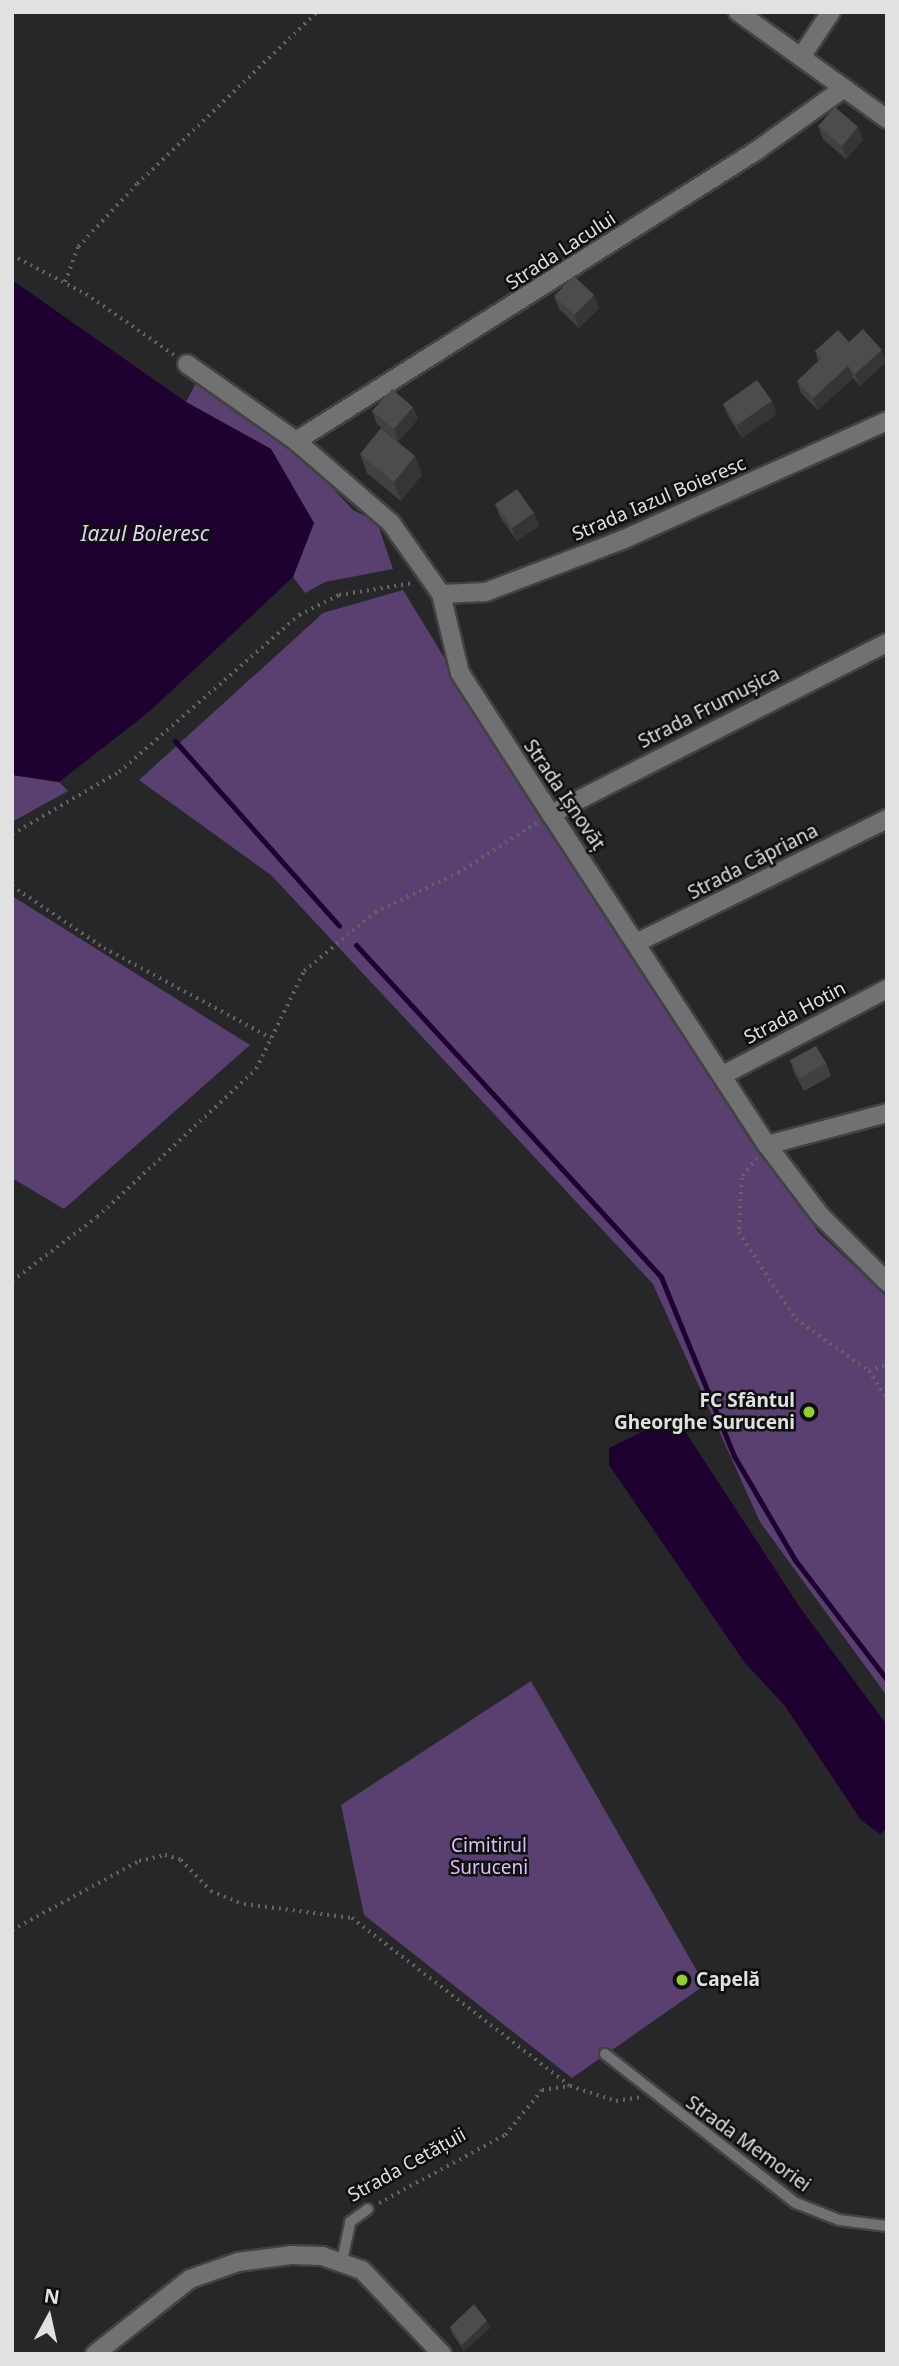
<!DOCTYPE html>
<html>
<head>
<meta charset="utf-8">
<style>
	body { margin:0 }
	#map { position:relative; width:899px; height:2366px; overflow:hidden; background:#272628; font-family:"Noto Sans",sans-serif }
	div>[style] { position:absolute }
	.green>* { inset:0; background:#594070 }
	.water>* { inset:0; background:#1e0131 }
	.stream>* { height:5px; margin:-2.5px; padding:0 2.5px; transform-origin:2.5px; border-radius:2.5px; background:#1e0131 }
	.path>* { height:3.5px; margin-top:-1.75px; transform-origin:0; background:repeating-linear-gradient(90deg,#646465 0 2px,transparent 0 7px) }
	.roads { filter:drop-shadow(2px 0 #424143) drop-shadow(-2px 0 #424143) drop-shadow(0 2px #424143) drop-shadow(0 -2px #424143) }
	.lane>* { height:10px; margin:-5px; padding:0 5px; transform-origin:5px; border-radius:5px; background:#717072 }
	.street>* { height:18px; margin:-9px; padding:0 9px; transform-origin:9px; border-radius:9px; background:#717072 }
	.wall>* { inset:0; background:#414042 }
	.shaded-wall>* { inset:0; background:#353436 }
	.building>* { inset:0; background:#4c4b4d }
	.dots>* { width:19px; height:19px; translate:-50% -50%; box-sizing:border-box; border:4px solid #0f0f10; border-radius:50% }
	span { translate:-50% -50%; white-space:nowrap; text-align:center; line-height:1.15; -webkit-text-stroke:5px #0f0f10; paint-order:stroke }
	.street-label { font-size:19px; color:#e1e1e2 }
	.poi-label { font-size:19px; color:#e1e1e2; font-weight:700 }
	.right { translate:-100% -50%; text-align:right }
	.left { translate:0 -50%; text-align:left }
	.park-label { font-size:19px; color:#ddbffa }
	.water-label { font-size:21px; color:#e3d0f7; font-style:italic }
	.frame { position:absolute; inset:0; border:14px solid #e1e1e2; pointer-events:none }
	.north { position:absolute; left:14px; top:2282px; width:70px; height:70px; -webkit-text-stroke:5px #0f0f10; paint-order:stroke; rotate:8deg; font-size:19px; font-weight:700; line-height:28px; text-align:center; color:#e1e1e2 }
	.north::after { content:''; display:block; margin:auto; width:24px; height:32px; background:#e1e1e2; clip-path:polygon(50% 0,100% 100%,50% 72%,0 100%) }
</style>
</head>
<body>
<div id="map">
	<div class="green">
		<i style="clip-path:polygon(198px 379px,299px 452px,353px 510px,377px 522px,393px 569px,325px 582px,305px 593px,293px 577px,314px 523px,271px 449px,186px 402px)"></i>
		<i style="clip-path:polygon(403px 590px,535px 806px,818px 1232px,887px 1297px,887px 1696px,760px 1522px,653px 1284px,271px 875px,139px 780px,323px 613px)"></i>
		<i style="clip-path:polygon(12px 775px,59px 782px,68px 791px,12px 822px)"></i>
		<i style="clip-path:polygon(12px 896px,250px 1045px,64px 1209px,12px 1178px)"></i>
		<i style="clip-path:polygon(531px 1681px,705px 1985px,572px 2078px,364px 1915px,341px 1805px)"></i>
	</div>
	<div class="water">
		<i style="clip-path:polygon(12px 280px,186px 402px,271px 449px,314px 523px,293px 577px,150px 711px,59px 782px,12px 775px)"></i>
		<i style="clip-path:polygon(675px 1416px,801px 1609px,887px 1725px,887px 1828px,880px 1834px,861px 1820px,785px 1706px,745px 1663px,609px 1465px,609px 1448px)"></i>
	</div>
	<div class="stream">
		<i style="left:175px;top:741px;width:247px;rotate:48.4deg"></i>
		<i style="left:356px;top:945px;width:451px;rotate:47.4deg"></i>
		<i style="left:661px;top:1277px;width:193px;rotate:67.8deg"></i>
		<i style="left:734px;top:1456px;width:121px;rotate:59.6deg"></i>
		<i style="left:795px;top:1560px;width:151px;rotate:52.5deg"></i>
	</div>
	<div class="path">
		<i style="left:12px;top:255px;width:84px;rotate:27.8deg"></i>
		<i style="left:86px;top:294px;width:107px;rotate:34.7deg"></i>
		<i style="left:65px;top:282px;width:37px;rotate:-70deg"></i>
		<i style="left:78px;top:247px;width:86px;rotate:-46.9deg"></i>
		<i style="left:137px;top:184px;width:249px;rotate:-43.7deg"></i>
		<i style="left:12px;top:834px;width:124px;rotate:-30.1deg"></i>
		<i style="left:119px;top:772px;width:239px;rotate:-41.1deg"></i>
		<i style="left:299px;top:615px;width:45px;rotate:-26.6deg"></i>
		<i style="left:339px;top:595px;width:75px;rotate:-9.2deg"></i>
		<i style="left:12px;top:886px;width:111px;rotate:34deg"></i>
		<i style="left:104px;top:948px;width:190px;rotate:28.3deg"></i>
		<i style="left:757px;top:1158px;width:25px;rotate:127deg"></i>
		<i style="left:742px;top:1178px;width:54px;rotate:93.2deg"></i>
		<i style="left:739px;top:1232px;width:63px;rotate:57.3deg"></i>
		<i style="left:773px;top:1285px;width:41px;rotate:55.9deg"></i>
		<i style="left:796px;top:1319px;width:90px;rotate:35.5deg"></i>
		<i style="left:869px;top:1371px;width:19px;rotate:-21deg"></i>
		<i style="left:12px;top:1281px;width:106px;rotate:-37deg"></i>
		<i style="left:97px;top:1217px;width:217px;rotate:-42.9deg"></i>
		<i style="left:256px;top:1069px;width:109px;rotate:-63.9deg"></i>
		<i style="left:304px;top:971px;width:92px;rotate:-39.7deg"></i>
		<i style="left:375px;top:912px;width:92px;rotate:-25.2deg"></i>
		<i style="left:458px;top:873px;width:95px;rotate:-32.5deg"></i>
		<i style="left:869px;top:1371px;width:33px;rotate:57deg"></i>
		<i style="left:12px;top:1930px;width:145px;rotate:-28.5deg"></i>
		<i style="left:139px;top:1861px;width:27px;rotate:-13deg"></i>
		<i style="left:165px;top:1855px;width:17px;rotate:17deg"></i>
		<i style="left:181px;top:1860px;width:43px;rotate:45.9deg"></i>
		<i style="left:211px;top:1891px;width:35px;rotate:22deg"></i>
		<i style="left:244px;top:1904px;width:109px;rotate:7.4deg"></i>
		<i style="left:352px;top:1918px;width:275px;rotate:37.6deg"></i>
		<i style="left:379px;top:2203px;width:143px;rotate:-28.4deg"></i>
		<i style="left:505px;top:2135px;width:58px;rotate:-50.6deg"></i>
		<i style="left:542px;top:2090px;width:28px;rotate:-8deg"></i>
		<i style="left:570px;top:2086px;width:48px;rotate:18.1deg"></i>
		<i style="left:616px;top:2101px;width:24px;rotate:-9deg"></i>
	</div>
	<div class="roads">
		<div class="lane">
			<i style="left:605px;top:2054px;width:242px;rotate:38deg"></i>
			<i style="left:796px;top:2203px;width:46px;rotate:21.6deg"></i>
			<i style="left:839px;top:2220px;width:48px;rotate:7.1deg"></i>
			<i style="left:342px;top:2261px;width:40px;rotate:-78deg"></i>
			<i style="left:350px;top:2222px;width:22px;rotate:-36deg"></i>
		</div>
		<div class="street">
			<i style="left:738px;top:12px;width:183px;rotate:35.7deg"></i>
			<i style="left:801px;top:57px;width:54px;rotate:-56.3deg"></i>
			<i style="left:187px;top:364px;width:133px;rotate:35.2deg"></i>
			<i style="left:296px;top:441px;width:125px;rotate:40.8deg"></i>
			<i style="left:391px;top:523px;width:87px;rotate:54.8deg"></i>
			<i style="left:441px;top:594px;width:81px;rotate:76.5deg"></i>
			<i style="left:460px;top:673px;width:168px;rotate:57.2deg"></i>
			<i style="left:551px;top:814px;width:395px;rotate:56.9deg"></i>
			<i style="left:767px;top:1145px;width:88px;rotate:52.9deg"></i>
			<i style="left:820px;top:1215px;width:95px;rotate:45deg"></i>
			<i style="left:296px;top:441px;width:544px;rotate:-32.23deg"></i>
			<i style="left:756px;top:151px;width:108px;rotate:-35.6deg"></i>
			<i style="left:441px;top:594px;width:45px;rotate:-2.5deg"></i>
			<i style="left:486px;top:592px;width:146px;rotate:-20.9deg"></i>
			<i style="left:622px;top:540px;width:290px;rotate:-24.2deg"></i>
			<i style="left:551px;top:814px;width:377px;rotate:-27deg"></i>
			<i style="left:638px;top:942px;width:278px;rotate:-26.3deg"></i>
			<i style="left:723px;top:1075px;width:185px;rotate:-27.7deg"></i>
			<i style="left:767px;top:1145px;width:124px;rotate:-14.9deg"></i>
			<i style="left:95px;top:2354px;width:121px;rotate:-38.3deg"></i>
			<i style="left:190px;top:2279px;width:51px;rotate:-19.5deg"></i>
			<i style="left:238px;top:2262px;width:53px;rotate:-7.5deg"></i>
			<i style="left:291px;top:2255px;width:31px;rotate:2deg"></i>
			<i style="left:322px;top:2256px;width:42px;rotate:19.3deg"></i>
			<i style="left:362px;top:2270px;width:116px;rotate:46.4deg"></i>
		</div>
	</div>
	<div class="wall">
		<i style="clip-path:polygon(818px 126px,858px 127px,863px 140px,846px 159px,823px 139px)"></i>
		<i style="clip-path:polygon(594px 295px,599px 308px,579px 328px,559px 309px,554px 296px)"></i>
		<i style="clip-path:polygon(849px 342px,886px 362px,860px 386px,853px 378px,818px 410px,801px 393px,797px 381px,818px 361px,815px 351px)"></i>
		<i style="clip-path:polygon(723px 404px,777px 414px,742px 438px,728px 416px)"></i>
		<i style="clip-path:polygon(413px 407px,418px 419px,398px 442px,377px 424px,372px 411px)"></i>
		<i style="clip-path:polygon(360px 454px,415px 456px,422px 475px,401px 501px,367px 473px)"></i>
		<i style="clip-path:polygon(495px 504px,534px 513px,539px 526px,517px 541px,500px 517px)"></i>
		<i style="clip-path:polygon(790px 1060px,826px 1063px,831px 1076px,804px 1091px,794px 1073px)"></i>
		<i style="clip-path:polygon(450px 2327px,490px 2328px,464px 2351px,452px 2333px)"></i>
	</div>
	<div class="shaded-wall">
		<i style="clip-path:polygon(858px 127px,863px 140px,846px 159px,842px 146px)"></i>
		<i style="clip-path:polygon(594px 295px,599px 308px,579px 328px,574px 315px)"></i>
		<i style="clip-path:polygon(882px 350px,886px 362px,860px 386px,855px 374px)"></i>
		<i style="clip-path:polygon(848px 366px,853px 378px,818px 410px,813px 398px)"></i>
		<i style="clip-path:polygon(772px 401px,777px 414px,742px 438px,737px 425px)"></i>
		<i style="clip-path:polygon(413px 407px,418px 419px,398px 442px,394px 429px)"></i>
		<i style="clip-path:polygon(415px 456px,422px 475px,401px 501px,394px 482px)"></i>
		<i style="clip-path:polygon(534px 513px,539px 526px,517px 541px,512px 528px)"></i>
		<i style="clip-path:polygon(487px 2321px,490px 2328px,464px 2351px,462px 2345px)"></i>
	</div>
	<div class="building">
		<i style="clip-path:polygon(835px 107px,858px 127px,842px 146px,818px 126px)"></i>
		<i style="clip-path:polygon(574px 276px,594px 295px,574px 315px,554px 296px)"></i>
		<i style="clip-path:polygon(863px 329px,882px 350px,855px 374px,848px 366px,813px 398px,797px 381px,822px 358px,815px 351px,838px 330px,849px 342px)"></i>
		<i style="clip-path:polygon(757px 380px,772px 401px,737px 425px,723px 404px)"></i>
		<i style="clip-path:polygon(392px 389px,413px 407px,394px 429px,372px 411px)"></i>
		<i style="clip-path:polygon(381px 428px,415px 456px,394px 482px,360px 454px)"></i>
		<i style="clip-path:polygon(517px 489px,534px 513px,512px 528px,495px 504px)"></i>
		<i style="clip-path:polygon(816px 1046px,826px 1063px,800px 1078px,790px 1060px)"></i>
		<i style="clip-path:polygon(474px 2304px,487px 2321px,462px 2345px,450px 2327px)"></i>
	</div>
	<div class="dots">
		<i style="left:809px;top:1412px;background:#96cc3a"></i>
		<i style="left:682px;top:1980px;background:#96cc3a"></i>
	</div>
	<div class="street-label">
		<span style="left:561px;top:251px;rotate:-33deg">Strada Lacului</span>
		<span style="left:659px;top:499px;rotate:-23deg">Strada Iazul Boieresc</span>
		<span style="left:709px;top:708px;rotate:-27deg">Strada Frumușica</span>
		<span style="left:564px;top:795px;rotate:56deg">Strada Ișnovăț</span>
		<span style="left:753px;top:862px;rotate:-27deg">Strada Căpriana</span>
		<span style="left:795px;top:1013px;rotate:-28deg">Strada Hotin</span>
		<span style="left:748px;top:2144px;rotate:36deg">Strada Memoriei</span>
		<span style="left:407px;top:2165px;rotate:-29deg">Strada Cetățuii</span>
	</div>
	<div class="poi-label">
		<span class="right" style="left:795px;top:1412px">FC Sfântul<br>Gheorghe Suruceni</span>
		<span class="left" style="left:696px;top:1980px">Capelă</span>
	</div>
	<div class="park-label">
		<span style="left:489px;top:1857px">Cimitirul<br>Suruceni</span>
	</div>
	<div class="water-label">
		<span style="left:145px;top:533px">Iazul Boieresc</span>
	</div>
	<div class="frame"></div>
	<div class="north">N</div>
</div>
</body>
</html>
